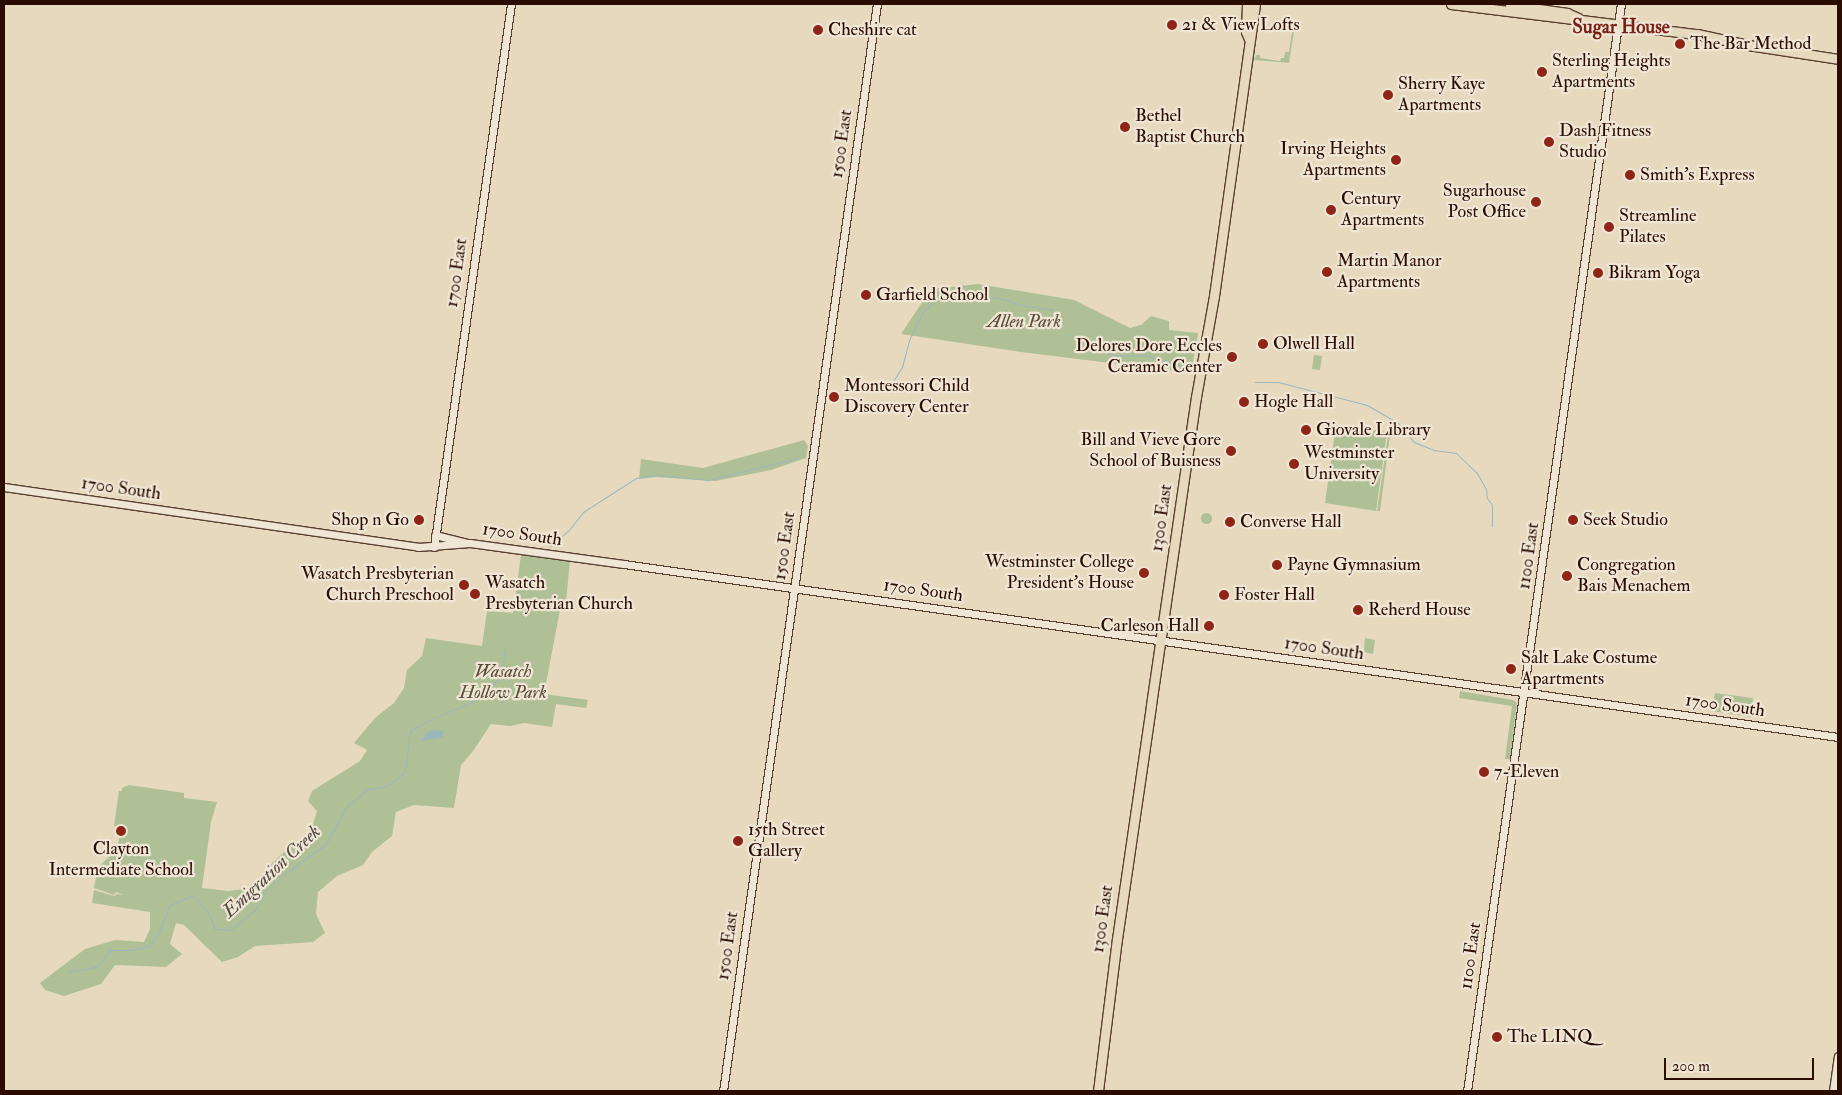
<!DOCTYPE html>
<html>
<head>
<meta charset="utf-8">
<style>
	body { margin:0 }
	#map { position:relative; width:1842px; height:1095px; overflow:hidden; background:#e7d9be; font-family:"IM FELL Double Pica",serif }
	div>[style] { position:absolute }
	.green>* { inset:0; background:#afc096 }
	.round { border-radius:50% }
	.water>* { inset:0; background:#9cb7bc }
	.stream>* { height:1px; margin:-0.5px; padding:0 0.5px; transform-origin:0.5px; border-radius:0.5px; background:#9cb7bc }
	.roads { filter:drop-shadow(1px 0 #593f30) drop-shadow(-1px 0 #593f30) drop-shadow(0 1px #593f30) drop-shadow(0 -1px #593f30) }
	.minor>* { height:7px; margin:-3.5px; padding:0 3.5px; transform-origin:3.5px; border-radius:3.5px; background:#efe6d5 }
	.major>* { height:9px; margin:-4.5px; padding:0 4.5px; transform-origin:4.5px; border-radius:4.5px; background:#e7d9be }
	.dots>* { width:14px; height:14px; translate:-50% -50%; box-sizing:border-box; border:2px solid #efe6d5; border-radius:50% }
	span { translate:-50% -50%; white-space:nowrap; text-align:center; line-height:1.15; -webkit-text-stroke:4.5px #efe6d5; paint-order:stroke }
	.poi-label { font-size:18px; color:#2a0c00 }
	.left { translate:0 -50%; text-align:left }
	.right { translate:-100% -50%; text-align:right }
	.street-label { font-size:18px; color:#2a0c00 }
	.park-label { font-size:18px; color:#594b34; font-style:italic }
	.neighbourhood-label { font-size:19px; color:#7a1f14; font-weight:700 }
	.water-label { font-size:19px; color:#524842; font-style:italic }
	.frame { position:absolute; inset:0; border:5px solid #2a0c00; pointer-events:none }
	.scale { position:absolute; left:1664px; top:1058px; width:150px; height:22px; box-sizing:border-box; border:2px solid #2a0c00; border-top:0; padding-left:6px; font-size:15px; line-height:18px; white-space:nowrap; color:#2a0c00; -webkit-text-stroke:4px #efe6d5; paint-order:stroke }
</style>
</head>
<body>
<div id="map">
	<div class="green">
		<i style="clip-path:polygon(1290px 23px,1295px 24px,1289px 63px,1254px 60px,1256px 55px,1260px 55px,1260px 58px,1280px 61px,1281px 58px,1284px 58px,1285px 52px,1289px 52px,1292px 32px,1288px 31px,1288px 29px,1291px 30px,1293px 26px)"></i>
		<i style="clip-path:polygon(978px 284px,1074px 300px,1130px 328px,1141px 325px,1151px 316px,1169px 321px,1169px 330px,1198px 333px,1191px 373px,1021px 352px,901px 334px,931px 289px)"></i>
		<i style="clip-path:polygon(1314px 355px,1322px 356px,1320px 370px,1312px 369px)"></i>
		<i style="clip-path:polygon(1336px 425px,1387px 432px,1376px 511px,1325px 503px)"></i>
		<i style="clip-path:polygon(1388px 435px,1390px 435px,1380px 511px,1377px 511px)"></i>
		<i style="clip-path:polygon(804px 440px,808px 446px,806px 458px,771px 470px,715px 481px,655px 477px,639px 479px,641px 459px,703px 468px)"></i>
		<i class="round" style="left:1200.5px;top:512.5px;width:11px;height:11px"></i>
		<i style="clip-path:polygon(521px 555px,570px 561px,565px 611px,560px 610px,544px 694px,588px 700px,586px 708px,556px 704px,552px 727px,524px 723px,510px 726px,491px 724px,473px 751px,461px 765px,454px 808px,414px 805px,396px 812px,392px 836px,372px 852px,363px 865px,337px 876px,318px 892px,316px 914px,325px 933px,313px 942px,255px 946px,238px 957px,222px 962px,184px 925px,176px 923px,170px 944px,182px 954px,166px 967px,115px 965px,101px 984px,64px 996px,45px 990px,40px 983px,85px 949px,115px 940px,144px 942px,150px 929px,150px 912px,92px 903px,94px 890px,114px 896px,117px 894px,123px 895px,116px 892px,114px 895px,94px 888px,98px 867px,109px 857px,111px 853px,116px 854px,117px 851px,121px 828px,114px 826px,119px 791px,122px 791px,122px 788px,129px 785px,184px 793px,184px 798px,217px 802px,211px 822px,202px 888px,228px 891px,253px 888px,268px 867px,294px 843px,310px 834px,317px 811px,308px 801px,312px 791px,360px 761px,367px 750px,354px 743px,376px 717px,394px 703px,404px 688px,407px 670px,422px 656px,426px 638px,482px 646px,487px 611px,513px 613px)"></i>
		<i style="clip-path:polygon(1365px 638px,1375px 640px,1373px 654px,1364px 652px)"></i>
		<i style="clip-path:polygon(1460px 691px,1513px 700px,1517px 703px,1510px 759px,1505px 759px,1512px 706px,1459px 698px)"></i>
		<i style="clip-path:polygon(1715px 693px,1753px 698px,1751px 717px,1712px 711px)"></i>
	</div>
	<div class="water">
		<i style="clip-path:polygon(433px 730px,443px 731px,443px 737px,421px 741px,427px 733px)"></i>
	</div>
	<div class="stream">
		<i style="left:1070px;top:335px;width:48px;rotate:26deg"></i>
		<i style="left:1113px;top:356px;width:32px;rotate:-2deg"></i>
		<i style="left:1145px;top:355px;width:37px;rotate:17deg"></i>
		<i style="left:1255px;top:382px;width:23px"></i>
		<i style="left:1278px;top:382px;width:92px;rotate:14.5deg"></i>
		<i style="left:1367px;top:405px;width:36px;rotate:30deg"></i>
		<i style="left:1398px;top:423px;width:25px;rotate:50deg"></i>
		<i style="left:1414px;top:442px;width:22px;rotate:22deg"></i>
		<i style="left:1434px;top:450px;width:22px;rotate:8deg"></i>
		<i style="left:1456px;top:453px;width:29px;rotate:44deg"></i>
		<i style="left:1477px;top:473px;width:18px;rotate:61deg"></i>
		<i style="left:1486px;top:489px;width:9px;rotate:84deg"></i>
		<i style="left:1487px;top:498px;width:9px;rotate:54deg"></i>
		<i style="left:1492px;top:505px;width:21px;rotate:90deg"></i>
		<i style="left:892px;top:383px;width:19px;rotate:-58deg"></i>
		<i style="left:902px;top:367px;width:28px;rotate:-75deg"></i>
		<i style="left:909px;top:340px;width:30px;rotate:-64deg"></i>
		<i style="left:922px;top:313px;width:25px;rotate:-43deg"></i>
		<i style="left:940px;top:296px;width:28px;rotate:-4deg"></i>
		<i style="left:968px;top:294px;width:35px;rotate:8deg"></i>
		<i style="left:1003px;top:299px;width:23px;rotate:18deg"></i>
		<i style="left:1025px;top:306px;width:28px;rotate:8deg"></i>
		<i style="left:550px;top:546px;width:25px;rotate:-40deg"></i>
		<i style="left:569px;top:530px;width:23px;rotate:-52deg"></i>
		<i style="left:583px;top:512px;width:63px;rotate:-32.7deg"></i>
		<i style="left:636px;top:478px;width:22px;rotate:-8deg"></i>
		<i style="left:658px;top:475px;width:50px;rotate:5.7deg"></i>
		<i style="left:708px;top:480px;width:92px;rotate:-13.9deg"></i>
		<i style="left:67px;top:972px;width:29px;rotate:-10deg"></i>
		<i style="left:96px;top:967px;width:23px;rotate:-49deg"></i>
		<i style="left:111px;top:950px;width:20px"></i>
		<i style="left:131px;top:950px;width:18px;rotate:-13deg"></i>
		<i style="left:149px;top:946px;width:15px;rotate:-53deg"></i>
		<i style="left:158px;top:934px;width:31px;rotate:-68deg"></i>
		<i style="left:170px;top:905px;width:25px;rotate:-23deg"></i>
		<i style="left:193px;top:895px;width:23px;rotate:49deg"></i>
		<i style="left:208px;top:912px;width:18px;rotate:68deg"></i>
		<i style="left:215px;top:929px;width:15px;rotate:4deg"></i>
		<i style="left:230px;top:930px;width:32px;rotate:-39deg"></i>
		<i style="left:255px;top:910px;width:23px;rotate:-59deg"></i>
		<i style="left:267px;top:890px;width:22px;rotate:-43deg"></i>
		<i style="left:283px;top:875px;width:53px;rotate:-35.8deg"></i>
		<i style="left:326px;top:844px;width:43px;rotate:-61.1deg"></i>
		<i style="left:347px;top:806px;width:28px;rotate:-38deg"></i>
		<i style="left:369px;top:789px;width:18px;rotate:-9deg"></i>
		<i style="left:387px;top:786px;width:23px;rotate:-38deg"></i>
		<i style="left:405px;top:772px;width:41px;rotate:-83deg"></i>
		<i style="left:410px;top:731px;width:20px;rotate:-30deg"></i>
		<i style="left:427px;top:721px;width:56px;rotate:-23.3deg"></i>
		<i style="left:478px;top:699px;width:22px;rotate:-43deg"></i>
		<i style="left:494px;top:684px;width:17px;rotate:-62deg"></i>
		<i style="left:502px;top:669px;width:21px;rotate:-82deg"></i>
	</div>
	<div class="roads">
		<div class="minor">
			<i style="left:4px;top:487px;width:418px;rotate:8.2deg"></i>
			<i style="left:418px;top:547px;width:52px;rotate:-4.4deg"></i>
			<i style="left:470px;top:543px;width:155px;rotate:7.8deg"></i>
			<i style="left:624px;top:564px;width:1226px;rotate:8.11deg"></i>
			<i style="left:435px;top:535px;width:33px;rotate:14deg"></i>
			<i style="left:434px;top:547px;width:548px;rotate:-81.93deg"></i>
			<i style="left:723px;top:1091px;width:1098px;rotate:-81.94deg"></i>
			<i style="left:1467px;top:1091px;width:1098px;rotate:-81.94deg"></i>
			<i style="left:1833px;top:1091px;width:35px;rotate:-82deg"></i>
		</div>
		<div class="major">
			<i style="left:1247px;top:4px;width:28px;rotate:92deg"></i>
			<i style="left:1246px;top:32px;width:8px;rotate:67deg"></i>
			<i style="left:1451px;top:4px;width:248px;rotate:7deg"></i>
			<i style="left:1697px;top:34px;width:52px;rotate:12.2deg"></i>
			<i style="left:1748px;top:45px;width:91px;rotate:8.8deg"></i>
			<i style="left:1510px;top:5px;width:58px;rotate:8deg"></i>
			<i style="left:1567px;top:13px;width:12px;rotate:24deg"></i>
			<i style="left:1098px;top:1091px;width:153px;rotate:-82.9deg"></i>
			<i style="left:1117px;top:939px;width:236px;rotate:-81.7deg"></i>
			<i style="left:1151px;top:705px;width:311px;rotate:-81.7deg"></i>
			<i style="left:1196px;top:397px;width:103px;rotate:-79.9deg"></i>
			<i style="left:1214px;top:296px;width:295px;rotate:-82deg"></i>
		</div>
	</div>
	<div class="dots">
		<i style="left:1172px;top:25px;background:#8f2418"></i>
		<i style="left:818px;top:30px;background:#8f2418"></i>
		<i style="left:1680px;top:44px;background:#8f2418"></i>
		<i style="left:1542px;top:72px;background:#8f2418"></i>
		<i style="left:1388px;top:95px;background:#8f2418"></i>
		<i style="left:1125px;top:127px;background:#8f2418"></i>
		<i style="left:1549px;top:142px;background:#8f2418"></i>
		<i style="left:1396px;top:160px;background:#8f2418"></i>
		<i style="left:1630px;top:175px;background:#8f2418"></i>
		<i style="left:1536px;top:202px;background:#8f2418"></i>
		<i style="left:1331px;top:210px;background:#8f2418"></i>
		<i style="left:1609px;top:227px;background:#8f2418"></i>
		<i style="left:1327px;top:272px;background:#8f2418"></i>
		<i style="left:1598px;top:273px;background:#8f2418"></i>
		<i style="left:866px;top:295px;background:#8f2418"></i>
		<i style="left:1263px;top:344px;background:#8f2418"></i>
		<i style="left:1232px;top:357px;background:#8f2418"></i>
		<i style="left:834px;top:397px;background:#8f2418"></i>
		<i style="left:1244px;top:402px;background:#8f2418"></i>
		<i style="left:1306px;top:430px;background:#8f2418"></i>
		<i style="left:1231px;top:451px;background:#8f2418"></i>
		<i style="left:1294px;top:464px;background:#8f2418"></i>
		<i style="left:419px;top:520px;background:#8f2418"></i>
		<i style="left:1573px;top:520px;background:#8f2418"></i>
		<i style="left:1230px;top:522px;background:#8f2418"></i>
		<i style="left:1277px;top:565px;background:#8f2418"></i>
		<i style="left:1144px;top:573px;background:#8f2418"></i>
		<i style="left:1567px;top:576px;background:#8f2418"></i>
		<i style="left:464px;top:585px;background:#8f2418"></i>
		<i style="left:475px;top:594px;background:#8f2418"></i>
		<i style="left:1224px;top:595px;background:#8f2418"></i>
		<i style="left:1358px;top:610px;background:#8f2418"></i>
		<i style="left:1209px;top:626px;background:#8f2418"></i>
		<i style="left:1511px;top:669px;background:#8f2418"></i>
		<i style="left:1484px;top:772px;background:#8f2418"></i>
		<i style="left:121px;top:831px;background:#8f2418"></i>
		<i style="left:738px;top:841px;background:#8f2418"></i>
		<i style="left:1497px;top:1037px;background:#8f2418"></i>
	</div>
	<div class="poi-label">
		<span class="left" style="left:1182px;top:25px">21 &amp; View Lofts</span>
		<span class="left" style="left:828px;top:30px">Cheshire cat</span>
		<span class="left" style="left:1690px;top:44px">The Bar Method</span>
		<span class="left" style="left:1552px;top:72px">Sterling Heights<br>Apartments</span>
		<span class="left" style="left:1398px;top:95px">Sherry Kaye<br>Apartments</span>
		<span class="left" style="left:1135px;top:127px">Bethel<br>Baptist Church</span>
		<span class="left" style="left:1559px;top:142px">Dash Fitness<br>Studio</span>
		<span class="right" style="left:1386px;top:160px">Irving Heights<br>Apartments</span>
		<span class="left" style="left:1640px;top:175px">Smith's Express</span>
		<span class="right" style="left:1526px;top:202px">Sugarhouse<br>Post Office</span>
		<span class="left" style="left:1341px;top:210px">Century<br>Apartments</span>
		<span class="left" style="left:1619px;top:227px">Streamline<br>Pilates</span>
		<span class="left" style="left:1337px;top:272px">Martin Manor<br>Apartments</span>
		<span class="left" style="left:1608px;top:273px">Bikram Yoga</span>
		<span class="left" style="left:876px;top:295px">Garfield School</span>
		<span class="left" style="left:1273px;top:344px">Olwell Hall</span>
		<span class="right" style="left:1222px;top:357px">Delores Dore Eccles<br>Ceramic Center</span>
		<span class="left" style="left:844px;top:397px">Montessori Child<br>Discovery Center</span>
		<span class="left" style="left:1254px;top:402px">Hogle Hall</span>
		<span class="left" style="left:1316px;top:430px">Giovale Library</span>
		<span class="right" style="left:1221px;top:451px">Bill and Vieve Gore<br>School of Buisness</span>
		<span class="left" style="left:1304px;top:464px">Westminster<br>University</span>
		<span class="right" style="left:409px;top:520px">Shop n Go</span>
		<span class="left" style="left:1583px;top:520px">Seek Studio</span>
		<span class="left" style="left:1240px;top:522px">Converse Hall</span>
		<span class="right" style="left:1134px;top:573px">Westminster College<br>President's House</span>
		<span class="left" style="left:1287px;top:565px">Payne Gymnasium</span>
		<span class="left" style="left:1577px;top:576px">Congregation<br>Bais Menachem</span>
		<span class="right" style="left:454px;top:585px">Wasatch Presbyterian<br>Church Preschool</span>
		<span class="left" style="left:485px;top:594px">Wasatch<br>Presbyterian Church</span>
		<span class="left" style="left:1234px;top:595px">Foster Hall</span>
		<span class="left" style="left:1368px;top:610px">Reherd House</span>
		<span class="right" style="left:1199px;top:626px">Carleson Hall</span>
		<span class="left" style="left:1521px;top:669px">Salt Lake Costume<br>Apartments</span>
		<span class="left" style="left:1494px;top:772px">7-Eleven</span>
		<span class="left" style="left:748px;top:841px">15th Street<br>Gallery</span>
		<span style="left:121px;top:860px">Clayton<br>Intermediate School</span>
		<span class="left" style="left:1507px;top:1037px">The LINQ</span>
	</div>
	<div class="street-label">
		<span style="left:842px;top:144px;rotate:-82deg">1500 East</span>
		<span style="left:457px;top:273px;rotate:-82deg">1700 East</span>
		<span style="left:121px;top:489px;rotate:8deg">1700 South</span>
		<span style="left:1162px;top:518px;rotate:-82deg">1300 East</span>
		<span style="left:522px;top:535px;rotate:8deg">1700 South</span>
		<span style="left:785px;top:546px;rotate:-82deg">1500 East</span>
		<span style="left:1529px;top:556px;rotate:-82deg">1100 East</span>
		<span style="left:923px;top:591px;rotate:8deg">1700 South</span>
		<span style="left:1324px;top:649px;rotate:8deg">1700 South</span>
		<span style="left:1725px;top:706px;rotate:8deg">1700 South</span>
		<span style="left:1103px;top:919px;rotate:-82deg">1300 East</span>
		<span style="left:728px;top:946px;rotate:-82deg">1500 East</span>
		<span style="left:1471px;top:956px;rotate:-82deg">1100 East</span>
	</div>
	<div class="park-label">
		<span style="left:1024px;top:322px">Allen Park</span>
		<span style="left:503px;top:683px">Wasatch<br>Hollow Park</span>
	</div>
	<div class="neighbourhood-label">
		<span style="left:1621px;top:28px">Sugar House</span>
	</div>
	<div class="water-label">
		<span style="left:272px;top:872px;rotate:-43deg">Emigration Creek</span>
	</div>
	<div class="frame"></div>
	<div class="scale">200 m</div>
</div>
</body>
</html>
